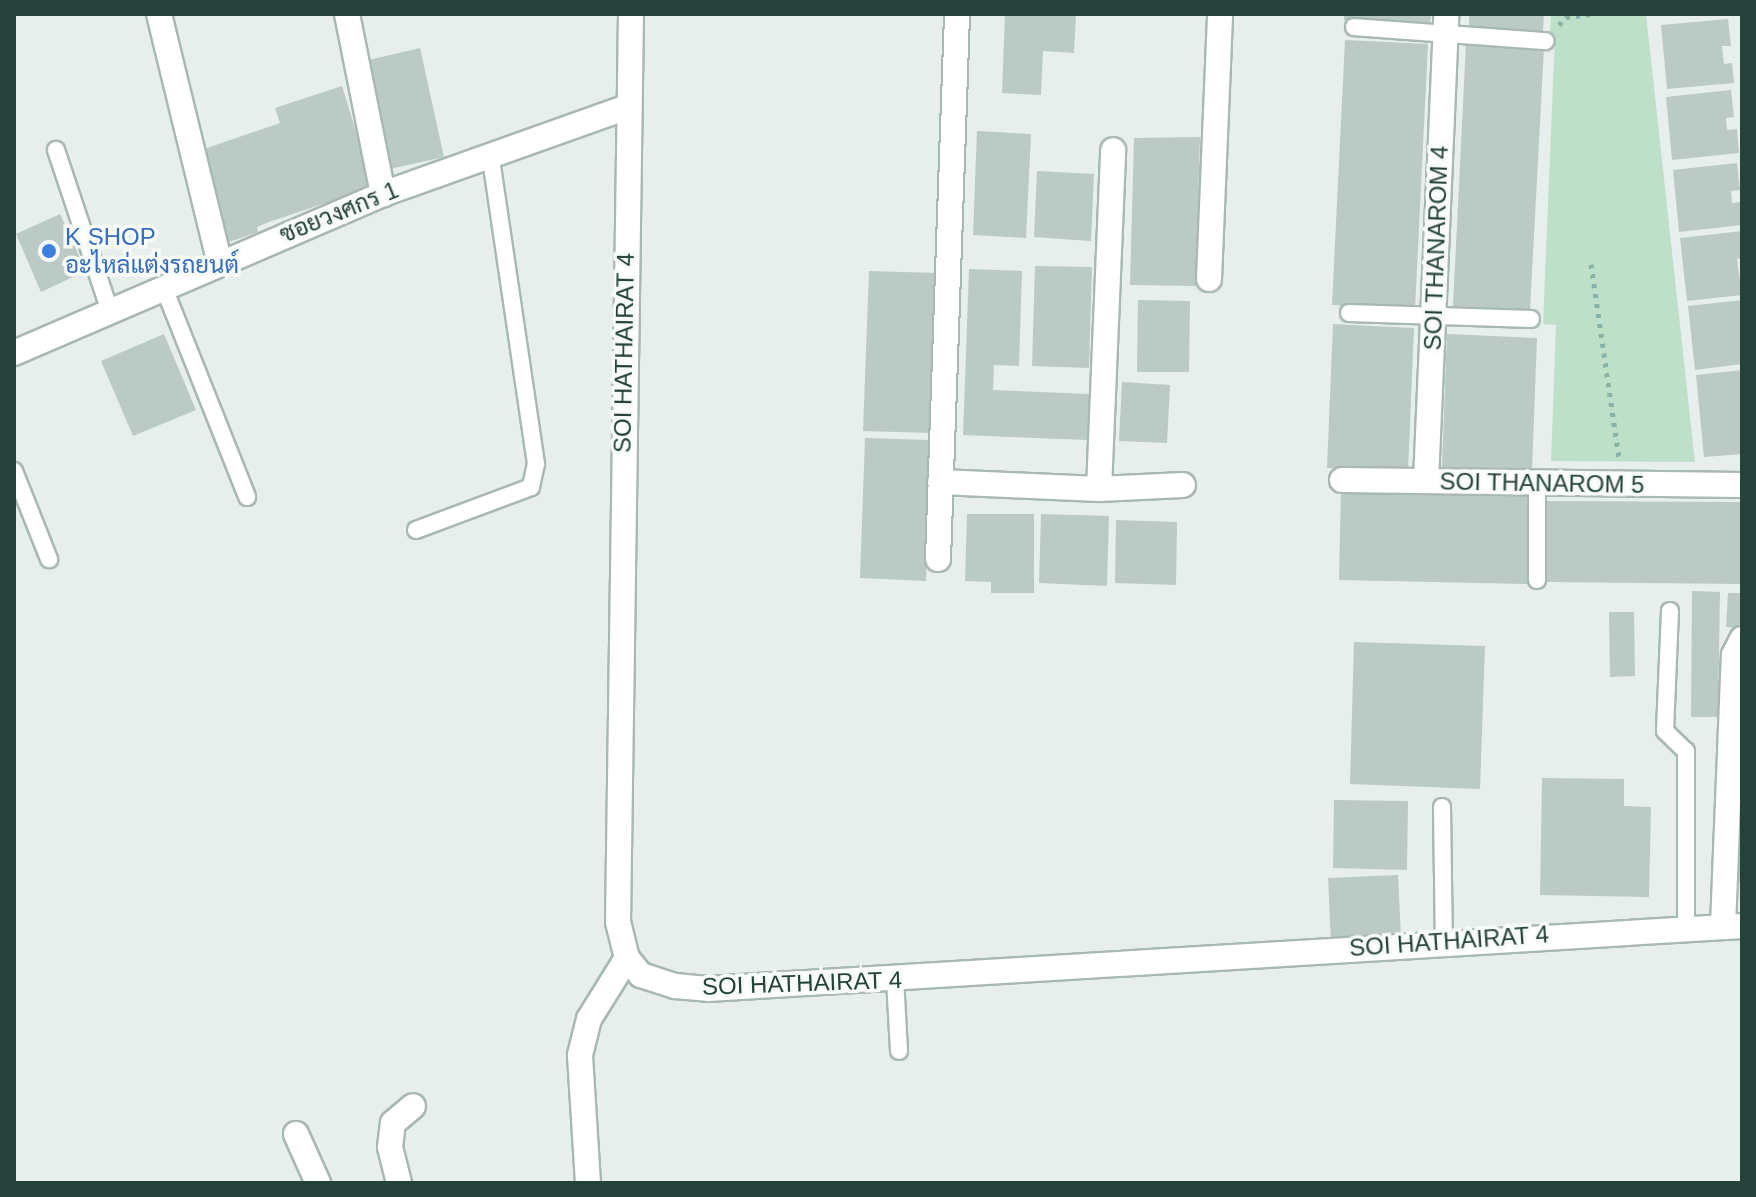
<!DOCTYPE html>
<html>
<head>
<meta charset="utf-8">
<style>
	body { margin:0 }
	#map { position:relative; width:1756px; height:1197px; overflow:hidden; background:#e6efeb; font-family:Arial,Sarabun,sans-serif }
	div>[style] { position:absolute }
	.green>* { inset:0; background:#bfe0c8 }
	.building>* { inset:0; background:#bbcac4 }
	.path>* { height:5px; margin-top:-2.5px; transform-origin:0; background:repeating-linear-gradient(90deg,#86b3a5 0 4px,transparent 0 10px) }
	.roads { filter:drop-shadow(2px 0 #a8b8b2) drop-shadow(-2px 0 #a8b8b2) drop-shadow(0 2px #a8b8b2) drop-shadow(0 -2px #a8b8b2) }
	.lane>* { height:16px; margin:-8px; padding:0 8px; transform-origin:8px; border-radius:8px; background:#fff }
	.street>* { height:24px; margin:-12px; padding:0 12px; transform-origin:12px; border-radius:12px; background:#fff }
	.secondary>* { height:24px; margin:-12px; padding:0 12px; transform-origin:12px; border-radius:12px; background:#fff }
	.dots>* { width:22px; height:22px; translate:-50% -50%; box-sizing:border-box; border:4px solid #f7fbf9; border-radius:50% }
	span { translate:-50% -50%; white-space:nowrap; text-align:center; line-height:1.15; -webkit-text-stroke:7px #f7fbf9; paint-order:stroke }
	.street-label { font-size:24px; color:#24423a }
	.shop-label { font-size:24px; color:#366cbe }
	.left { translate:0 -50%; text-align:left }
	.frame { position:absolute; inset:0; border:16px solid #24423a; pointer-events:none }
</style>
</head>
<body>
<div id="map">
	<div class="green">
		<i style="clip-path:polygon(1551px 14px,1646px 14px,1695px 462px,1551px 461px,1556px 325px,1543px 324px,1555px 35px,1550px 34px)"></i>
	</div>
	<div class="building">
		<i style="clip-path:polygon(1005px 14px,1076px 14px,1074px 53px,1043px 51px,1041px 95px,1002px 93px)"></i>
		<i style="clip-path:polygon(1344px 14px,1431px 14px,1430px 23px,1344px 20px)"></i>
		<i style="clip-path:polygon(1469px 14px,1544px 14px,1543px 31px,1469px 27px)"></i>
		<i style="clip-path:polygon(1728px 19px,1731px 46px,1722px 46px,1724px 64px,1732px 63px,1734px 83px,1667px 89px,1661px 25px)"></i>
		<i style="clip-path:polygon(1345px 40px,1428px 44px,1415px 309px,1332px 305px)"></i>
		<i style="clip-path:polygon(1466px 43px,1544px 48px,1530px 310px,1453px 306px)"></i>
		<i style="clip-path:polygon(420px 48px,444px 157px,385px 170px,360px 62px)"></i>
		<i style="clip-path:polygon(342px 86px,373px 187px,269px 222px,257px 227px,258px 232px,229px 242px,198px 151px,280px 123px,275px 108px)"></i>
		<i style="clip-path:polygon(1731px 90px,1734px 117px,1726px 118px,1727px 130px,1737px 129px,1739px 153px,1672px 160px,1666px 97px)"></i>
		<i style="clip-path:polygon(977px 131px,1031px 134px,1026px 238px,973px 235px)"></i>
		<i style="clip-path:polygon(1200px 137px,1196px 286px,1130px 285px,1134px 138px)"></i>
		<i style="clip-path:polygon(1737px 163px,1740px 190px,1731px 191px,1732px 203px,1741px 202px,1742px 225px,1679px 232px,1673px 170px)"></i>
		<i style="clip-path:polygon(1037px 171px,1094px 174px,1091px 241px,1034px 237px)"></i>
		<i style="clip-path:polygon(60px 214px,86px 271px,41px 292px,16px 234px)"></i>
		<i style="clip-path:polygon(1742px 231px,1742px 258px,1737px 259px,1742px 295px,1687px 301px,1680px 238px)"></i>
		<i style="clip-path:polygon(1035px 266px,1092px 267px,1089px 368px,1032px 366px)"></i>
		<i style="clip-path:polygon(969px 269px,1022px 271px,1019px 366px,994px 365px,993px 390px,1089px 394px,1087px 440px,963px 435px)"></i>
		<i style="clip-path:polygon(869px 271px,937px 273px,931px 433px,863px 431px)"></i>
		<i style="clip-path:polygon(1138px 300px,1190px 301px,1189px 372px,1137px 372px)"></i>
		<i style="clip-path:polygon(1742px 300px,1742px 364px,1695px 370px,1688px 306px)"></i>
		<i style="clip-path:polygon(1333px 324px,1414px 328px,1408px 471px,1327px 468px)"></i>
		<i style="clip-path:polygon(164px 334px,196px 410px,133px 436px,101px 361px)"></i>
		<i style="clip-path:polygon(1447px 334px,1537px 338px,1532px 470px,1442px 467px)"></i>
		<i style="clip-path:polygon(1742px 370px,1742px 454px,1704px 457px,1696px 375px)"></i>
		<i style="clip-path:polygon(1122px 382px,1170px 385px,1167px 443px,1119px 441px)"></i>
		<i style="clip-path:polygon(865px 438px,930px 440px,926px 581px,860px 578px)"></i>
		<i style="clip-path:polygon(1341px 491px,1529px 495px,1527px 584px,1339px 580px)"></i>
		<i style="clip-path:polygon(1544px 501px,1742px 502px,1742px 584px,1544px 582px)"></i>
		<i style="clip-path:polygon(967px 514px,1034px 514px,1034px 593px,991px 593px,991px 582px,965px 581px)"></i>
		<i style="clip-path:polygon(1041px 514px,1109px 516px,1107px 586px,1039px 583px)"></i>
		<i style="clip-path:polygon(1116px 520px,1177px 522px,1176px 585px,1115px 583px)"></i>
		<i style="clip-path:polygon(1692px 591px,1720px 592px,1718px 717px,1691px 717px)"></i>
		<i style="clip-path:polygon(1728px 593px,1742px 593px,1742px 628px,1726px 627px)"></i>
		<i style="clip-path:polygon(1609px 612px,1634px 612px,1635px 676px,1610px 677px)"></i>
		<i style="clip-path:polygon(1354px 642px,1485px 646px,1480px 789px,1350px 784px)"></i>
		<i style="clip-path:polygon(1542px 778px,1624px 779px,1624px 806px,1651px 807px,1649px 897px,1540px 895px)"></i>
		<i style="clip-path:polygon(1334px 800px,1408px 801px,1407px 870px,1333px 868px)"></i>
		<i style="clip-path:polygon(1739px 835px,1742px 835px,1742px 883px,1736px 883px)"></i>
		<i style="clip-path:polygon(1398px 875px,1401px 939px,1331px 942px,1328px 878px)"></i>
	</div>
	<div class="path">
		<i style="left:1559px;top:25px;width:11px;rotate:-49deg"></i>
		<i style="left:1566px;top:17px;width:24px;rotate:-7deg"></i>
		<i style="left:1591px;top:264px;width:197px;rotate:81.8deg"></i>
	</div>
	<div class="roads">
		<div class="lane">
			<i style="left:1354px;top:27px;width:192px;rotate:4.2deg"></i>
			<i style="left:56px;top:150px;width:170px;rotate:71.5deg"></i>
			<i style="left:164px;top:288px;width:225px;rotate:68.3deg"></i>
			<i style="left:1349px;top:313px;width:182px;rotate:1.9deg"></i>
			<i style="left:14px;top:471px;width:95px;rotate:68.3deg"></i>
			<i style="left:416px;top:530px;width:123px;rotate:-20.5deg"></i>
			<i style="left:531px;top:487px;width:24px;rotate:-78deg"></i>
			<i style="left:536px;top:464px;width:314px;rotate:-98.4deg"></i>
			<i style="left:1537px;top:580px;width:97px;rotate:-90deg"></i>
			<i style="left:1670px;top:611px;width:120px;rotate:92.4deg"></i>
			<i style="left:1665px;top:731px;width:29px;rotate:44deg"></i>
			<i style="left:1686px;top:751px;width:176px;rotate:90deg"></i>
			<i style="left:1442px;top:807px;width:135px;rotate:89.2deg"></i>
			<i style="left:895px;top:979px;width:72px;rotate:86.8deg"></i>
		</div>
		<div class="street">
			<i style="left:159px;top:14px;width:254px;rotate:76.3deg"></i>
			<i style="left:347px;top:14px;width:184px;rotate:78.7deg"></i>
			<i style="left:1209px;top:279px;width:265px;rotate:-87.6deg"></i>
			<i style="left:1342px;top:480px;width:400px;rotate:0.7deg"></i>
			<i style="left:1426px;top:481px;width:467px;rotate:-87.5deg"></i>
			<i style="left:940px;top:482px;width:159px;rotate:2.5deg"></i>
			<i style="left:1099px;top:489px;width:84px;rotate:-2.7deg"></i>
			<i style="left:1099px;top:489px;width:339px;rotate:-87.6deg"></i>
			<i style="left:938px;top:559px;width:545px;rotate:-88deg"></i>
			<i style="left:1723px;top:926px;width:271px;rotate:-87.7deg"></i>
			<i style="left:1734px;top:655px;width:18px;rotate:-63deg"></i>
			<i style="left:296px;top:1134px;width:54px;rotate:65.8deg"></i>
			<i style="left:399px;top:1183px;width:37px;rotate:-104deg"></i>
			<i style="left:390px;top:1147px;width:24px;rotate:-83deg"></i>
			<i style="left:393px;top:1123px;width:26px;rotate:-40deg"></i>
			<i style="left:588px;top:1183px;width:128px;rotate:-93.6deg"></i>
			<i style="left:580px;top:1055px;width:37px;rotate:-76deg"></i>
			<i style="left:589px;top:1019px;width:72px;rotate:-58.1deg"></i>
		</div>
		<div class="secondary">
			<i style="left:631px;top:14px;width:908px;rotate:90.82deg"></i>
			<i style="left:618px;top:922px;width:37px;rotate:76deg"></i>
			<i style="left:627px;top:958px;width:22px;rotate:51deg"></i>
			<i style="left:641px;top:975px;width:36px;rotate:18deg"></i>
			<i style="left:675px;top:986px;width:33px;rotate:5deg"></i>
			<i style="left:708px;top:989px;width:1036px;rotate:-3.49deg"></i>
			<i style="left:14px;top:353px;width:402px;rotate:-23.3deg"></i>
			<i style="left:383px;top:194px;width:259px;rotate:-19.6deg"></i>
		</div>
	</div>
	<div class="dots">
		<i style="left:49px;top:251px;background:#3f7fe0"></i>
	</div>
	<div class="street-label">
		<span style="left:339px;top:212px;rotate:-22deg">ซอยวงศกร 1</span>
		<span style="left:1436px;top:248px;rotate:-88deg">SOI THANAROM 4</span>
		<span style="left:624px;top:353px;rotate:-89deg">SOI HATHAIRAT 4</span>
		<span style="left:1542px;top:483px;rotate:1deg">SOI THANAROM 5</span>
		<span style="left:1449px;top:941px;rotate:-4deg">SOI HATHAIRAT 4</span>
		<span style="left:802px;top:983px;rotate:-2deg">SOI HATHAIRAT 4</span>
	</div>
	<div class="shop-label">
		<span class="left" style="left:65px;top:251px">K SHOP<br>อะไหล่แต่งรถยนต์</span>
	</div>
	<div class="frame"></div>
</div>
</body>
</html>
